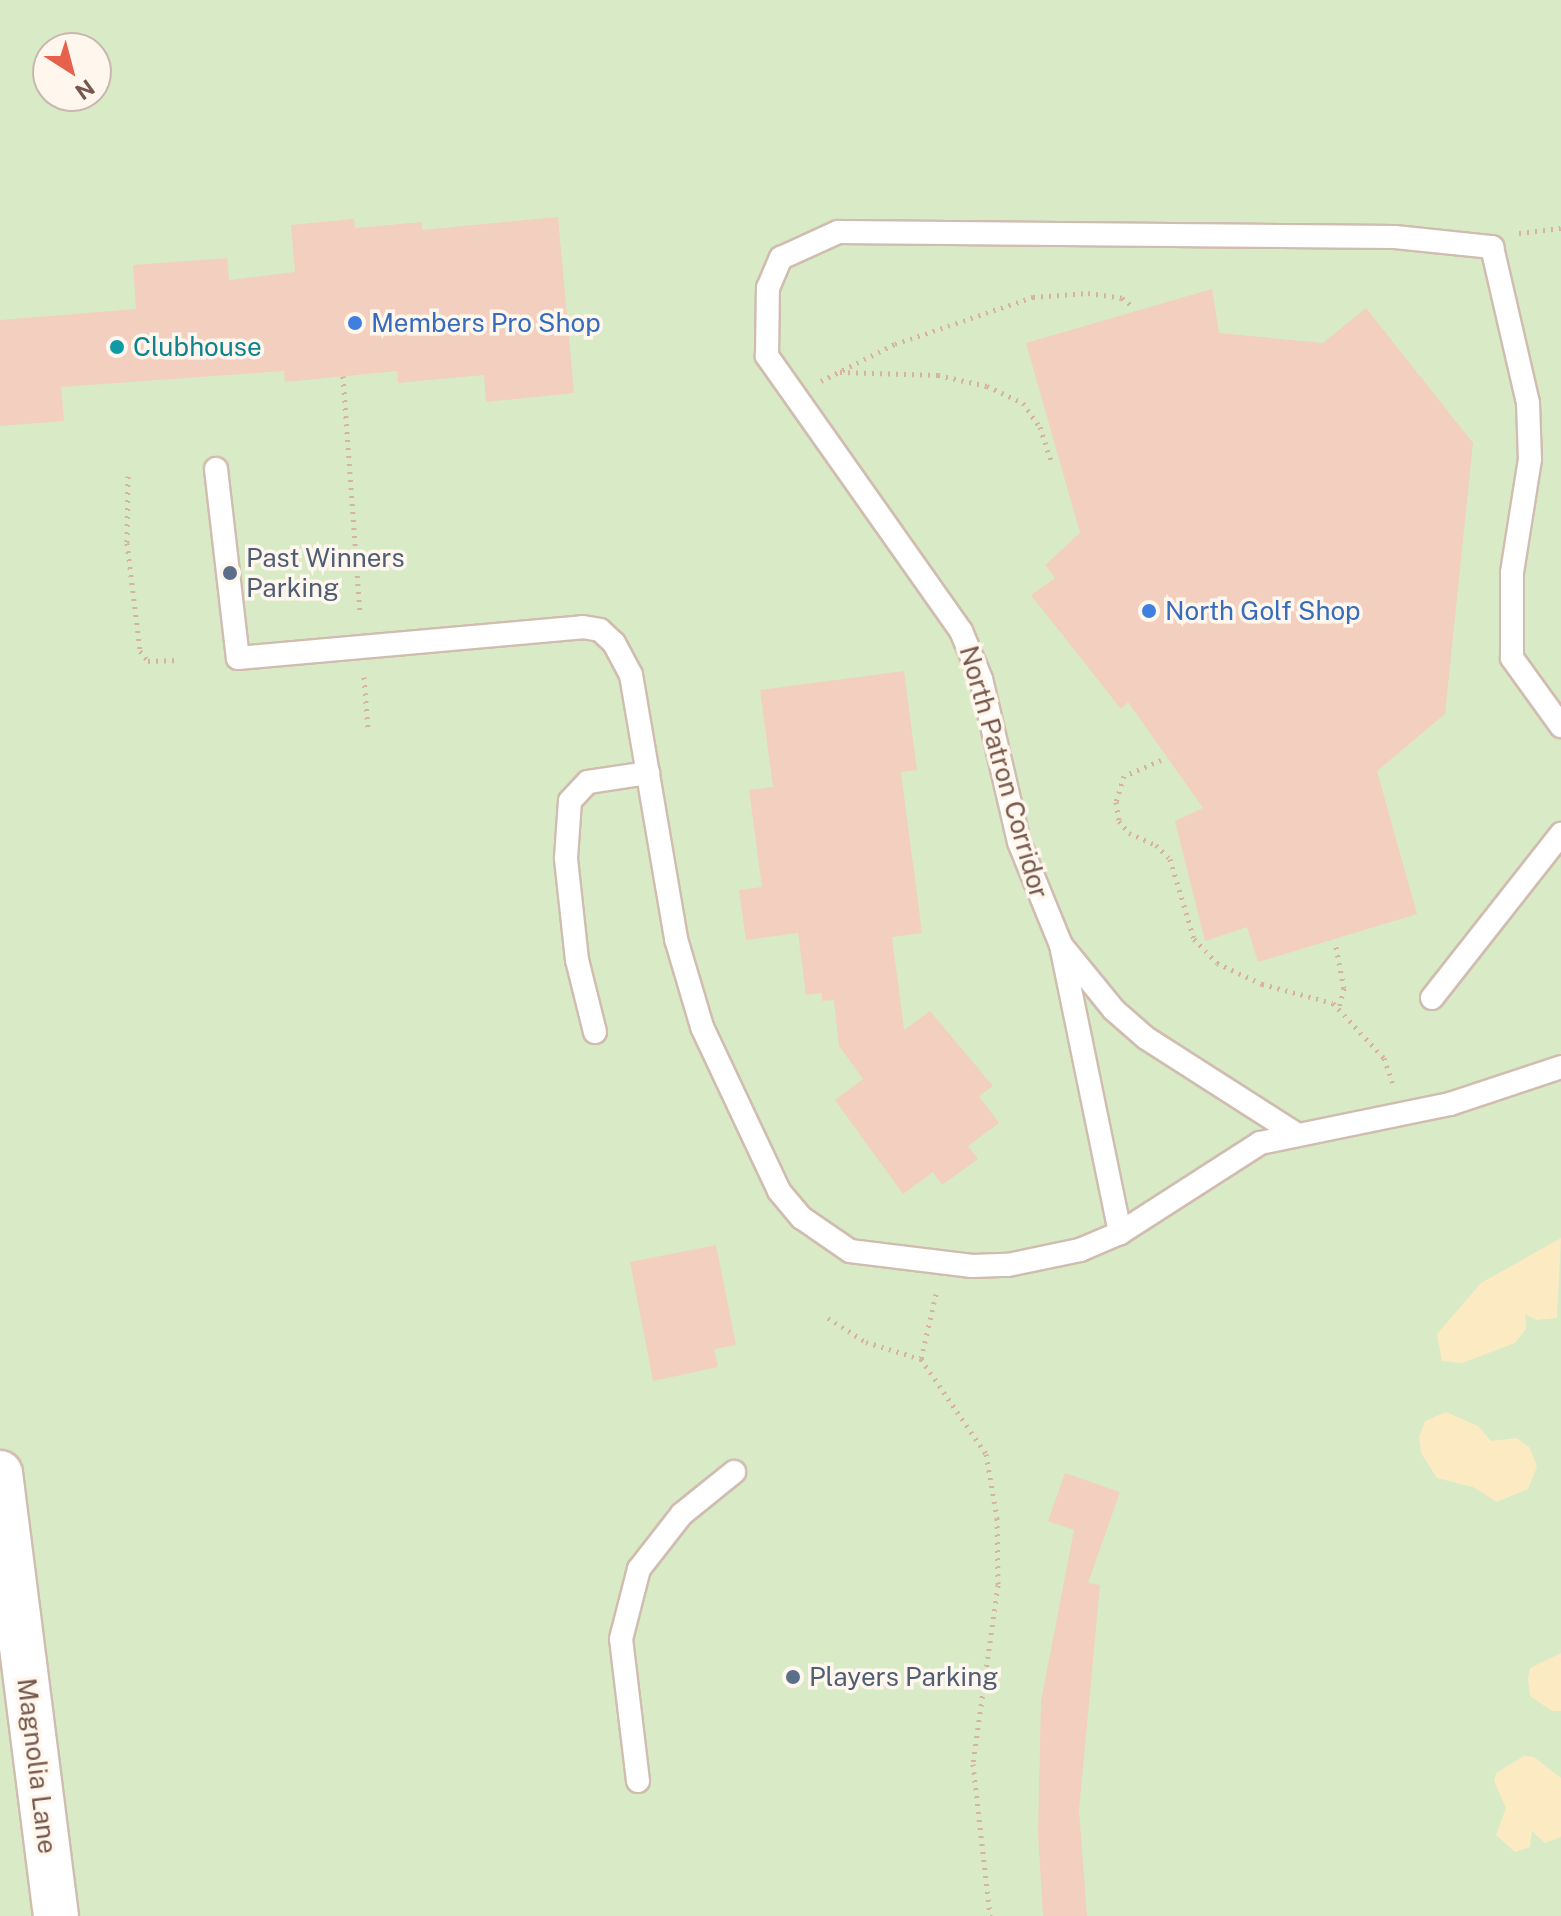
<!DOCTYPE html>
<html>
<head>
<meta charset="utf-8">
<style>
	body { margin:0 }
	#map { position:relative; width:1561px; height:1916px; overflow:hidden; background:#fdf3e8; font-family:"Public Sans",sans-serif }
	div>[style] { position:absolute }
	.green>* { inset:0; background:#d8ebc6 }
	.sand>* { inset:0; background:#fceac3 }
	.building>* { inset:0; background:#f2cfbf }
	.path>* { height:5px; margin-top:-2.5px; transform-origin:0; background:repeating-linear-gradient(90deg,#d7b2a2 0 2px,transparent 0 8px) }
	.roads { filter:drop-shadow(2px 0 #d1bcb0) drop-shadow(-2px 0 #d1bcb0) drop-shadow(0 2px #d1bcb0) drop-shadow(0 -2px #d1bcb0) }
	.lane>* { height:22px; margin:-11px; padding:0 11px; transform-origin:11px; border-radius:11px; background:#fff }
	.street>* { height:44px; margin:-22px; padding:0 22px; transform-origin:22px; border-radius:22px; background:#fff }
	.dots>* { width:22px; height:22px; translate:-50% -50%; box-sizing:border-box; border:4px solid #fff7ee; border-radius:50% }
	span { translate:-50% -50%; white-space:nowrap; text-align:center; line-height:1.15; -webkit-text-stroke:7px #fff7ee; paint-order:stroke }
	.shop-label { font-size:26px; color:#366cbe }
	.left { translate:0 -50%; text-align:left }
	.culture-label { font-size:26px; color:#0d838f }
	.service-label { font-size:26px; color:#4e5e75 }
	.street-label { font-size:26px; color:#77574b }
	.north { position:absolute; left:32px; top:32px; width:80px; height:80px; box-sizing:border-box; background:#fff7ee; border:2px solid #c9b7ad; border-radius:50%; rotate:144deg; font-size:22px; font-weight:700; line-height:32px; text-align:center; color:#77574b }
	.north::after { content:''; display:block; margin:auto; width:28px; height:36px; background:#e6624d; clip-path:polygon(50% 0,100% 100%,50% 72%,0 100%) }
</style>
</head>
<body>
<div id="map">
	<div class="green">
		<i style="clip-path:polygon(evenodd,0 0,1561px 0,1561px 1916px,0 1916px,0 0,48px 48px,96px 48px,96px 96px,48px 96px,48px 48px)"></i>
	</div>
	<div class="sand">
		<i style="clip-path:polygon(1561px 1238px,1557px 1318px,1536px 1320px,1525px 1314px,1526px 1329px,1515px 1343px,1462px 1363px,1442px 1361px,1437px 1334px,1481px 1283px)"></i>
		<i style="clip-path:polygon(1446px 1412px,1478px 1426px,1491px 1441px,1517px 1438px,1530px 1448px,1537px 1467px,1528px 1489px,1497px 1502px,1473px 1487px,1437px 1478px,1421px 1453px,1419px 1437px,1425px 1421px)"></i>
		<i style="clip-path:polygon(1561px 1653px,1561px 1711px,1552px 1711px,1530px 1696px,1528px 1678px,1530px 1668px)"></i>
		<i style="clip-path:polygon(1524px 1756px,1534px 1757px,1561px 1778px,1561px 1837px,1545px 1843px,1532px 1831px,1530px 1847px,1515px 1852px,1496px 1835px,1506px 1808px,1494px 1781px,1496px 1773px)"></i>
	</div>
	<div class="building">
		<i style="clip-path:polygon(558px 217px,574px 393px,486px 402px,484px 375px,398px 383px,397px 371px,285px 382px,284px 371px,61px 387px,64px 421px,0 426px,0 320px,136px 309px,133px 265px,227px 258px,229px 280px,295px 272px,291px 225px,354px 219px,355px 228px,422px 222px,422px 230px)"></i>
		<i style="clip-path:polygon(1212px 289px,1219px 333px,1323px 343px,1366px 308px,1473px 443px,1445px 714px,1377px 771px,1417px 914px,1258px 962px,1247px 927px,1205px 941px,1175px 821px,1203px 808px,1128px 702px,1121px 709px,1031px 595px,1055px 578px,1045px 565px,1080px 533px,1026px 343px)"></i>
		<i style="clip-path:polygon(904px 671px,917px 770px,901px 772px,922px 933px,892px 937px,904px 1030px,930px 1011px,993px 1086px,979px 1096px,999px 1123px,968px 1146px,978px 1159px,942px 1185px,933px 1172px,903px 1194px,835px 1100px,863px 1079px,839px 1046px,834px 1000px,822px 1001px,822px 993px,806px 995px,798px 933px,746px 940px,739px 890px,762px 887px,749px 790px,773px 787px,760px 690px)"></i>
		<i style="clip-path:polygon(716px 1245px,736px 1345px,714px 1349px,718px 1367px,653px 1381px,630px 1262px)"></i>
		<i style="clip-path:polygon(1065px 1473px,1120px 1492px,1088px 1583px,1100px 1585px,1079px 1810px,1087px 1916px,1043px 1916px,1038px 1833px,1041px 1701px,1074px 1530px,1048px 1521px)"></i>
	</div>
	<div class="path">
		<i style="left:1519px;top:233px;width:42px;rotate:-6.8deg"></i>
		<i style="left:840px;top:372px;width:98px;rotate:1.8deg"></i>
		<i style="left:938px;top:375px;width:50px;rotate:12.7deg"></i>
		<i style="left:987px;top:386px;width:40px;rotate:25deg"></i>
		<i style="left:1023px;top:403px;width:29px;rotate:55deg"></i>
		<i style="left:1040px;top:427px;width:39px;rotate:72deg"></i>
		<i style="left:343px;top:376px;width:240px;rotate:85.9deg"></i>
		<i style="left:821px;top:381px;width:83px;rotate:-26.6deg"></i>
		<i style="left:895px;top:344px;width:146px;rotate:-18.8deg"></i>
		<i style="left:1033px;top:297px;width:55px;rotate:-4.2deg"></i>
		<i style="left:1088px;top:293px;width:34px;rotate:8deg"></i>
		<i style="left:1122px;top:298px;width:13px;rotate:39deg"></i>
		<i style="left:128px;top:476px;width:67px;rotate:90.9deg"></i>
		<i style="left:127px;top:543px;width:109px;rotate:83.1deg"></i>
		<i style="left:140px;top:651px;width:13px;rotate:51deg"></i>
		<i style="left:148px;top:661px;width:31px;rotate:-2deg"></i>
		<i style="left:364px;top:677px;width:51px;rotate:85.5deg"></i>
		<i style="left:1161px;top:760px;width:40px;rotate:156.6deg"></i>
		<i style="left:1124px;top:776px;width:27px;rotate:107deg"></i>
		<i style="left:1116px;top:802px;width:19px;rotate:81deg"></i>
		<i style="left:1119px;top:821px;width:16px;rotate:50deg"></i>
		<i style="left:1129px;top:833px;width:30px;rotate:24deg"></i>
		<i style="left:1156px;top:845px;width:20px;rotate:45deg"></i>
		<i style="left:1170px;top:859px;width:84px;rotate:73.3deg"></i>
		<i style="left:1194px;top:939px;width:33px;rotate:46deg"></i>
		<i style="left:1217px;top:963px;width:50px;rotate:25deg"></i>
		<i style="left:1262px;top:984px;width:73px;rotate:15deg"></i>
		<i style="left:1333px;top:1003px;width:75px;rotate:47.2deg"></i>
		<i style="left:1384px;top:1058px;width:28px;rotate:71deg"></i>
		<i style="left:1336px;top:947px;width:42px;rotate:79deg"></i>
		<i style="left:1344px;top:988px;width:21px;rotate:104deg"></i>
		<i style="left:936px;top:1294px;width:67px;rotate:103deg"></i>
		<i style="left:921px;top:1359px;width:115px;rotate:55.6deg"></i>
		<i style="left:986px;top:1454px;width:65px;rotate:80.2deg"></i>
		<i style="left:997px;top:1518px;width:67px;rotate:89.1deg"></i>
		<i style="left:998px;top:1585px;width:181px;rotate:98deg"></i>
		<i style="left:973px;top:1764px;width:153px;rotate:83.6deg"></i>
		<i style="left:828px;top:1318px;width:45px;rotate:32.3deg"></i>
		<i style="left:866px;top:1342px;width:58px;rotate:17.2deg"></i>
	</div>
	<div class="roads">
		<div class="lane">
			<i style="left:216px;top:469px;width:190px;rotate:83.4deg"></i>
			<i style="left:238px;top:658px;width:346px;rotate:-5.1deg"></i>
			<i style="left:583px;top:627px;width:17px;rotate:10deg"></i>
			<i style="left:600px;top:630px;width:19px;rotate:43deg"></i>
			<i style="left:614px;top:643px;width:36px;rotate:62deg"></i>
			<i style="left:631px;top:675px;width:268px;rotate:80.3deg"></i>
			<i style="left:676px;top:939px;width:92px;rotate:73.5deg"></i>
			<i style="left:702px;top:1027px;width:181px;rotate:64.8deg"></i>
			<i style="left:779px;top:1191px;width:35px;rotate:50deg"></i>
			<i style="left:802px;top:1218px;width:58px;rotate:34.5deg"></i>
			<i style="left:850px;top:1251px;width:123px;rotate:7deg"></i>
			<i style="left:972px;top:1266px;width:36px;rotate:-2deg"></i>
			<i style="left:1008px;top:1265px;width:74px;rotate:-11.8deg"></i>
			<i style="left:1080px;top:1250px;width:43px;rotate:-23deg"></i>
			<i style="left:1120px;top:1233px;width:166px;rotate:-32.7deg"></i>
			<i style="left:1260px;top:1143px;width:194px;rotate:-11.6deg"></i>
			<i style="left:1450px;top:1104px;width:117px;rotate:-18.4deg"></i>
			<i style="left:1062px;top:950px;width:289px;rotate:78.4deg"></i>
			<i style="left:1432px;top:998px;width:209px;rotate:-51.8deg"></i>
			<i style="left:595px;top:1032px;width:74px;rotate:-104deg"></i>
			<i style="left:577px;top:960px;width:103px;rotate:-96.2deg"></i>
			<i style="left:566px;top:858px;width:57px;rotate:-86deg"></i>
			<i style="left:570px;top:801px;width:26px;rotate:-47deg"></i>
			<i style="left:588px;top:782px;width:61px;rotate:-8.5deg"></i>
			<i style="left:1293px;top:1132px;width:174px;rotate:-147.4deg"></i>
			<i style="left:1146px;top:1038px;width:43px;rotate:-138.8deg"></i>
			<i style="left:1114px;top:1010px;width:84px;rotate:-129.2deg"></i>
			<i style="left:1061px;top:945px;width:111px;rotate:-112.2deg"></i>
			<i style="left:1019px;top:842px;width:167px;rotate:-103.1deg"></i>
			<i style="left:981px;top:679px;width:52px;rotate:-112.6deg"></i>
			<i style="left:961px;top:631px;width:337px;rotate:-125.2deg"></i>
			<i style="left:767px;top:356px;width:68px;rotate:-89.2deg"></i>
			<i style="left:768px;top:288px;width:33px;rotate:-67deg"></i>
			<i style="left:781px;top:258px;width:63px;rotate:-24.5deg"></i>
			<i style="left:838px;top:232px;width:557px;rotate:0.51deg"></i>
			<i style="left:1395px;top:237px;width:98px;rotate:5.9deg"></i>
			<i style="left:1492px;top:247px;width:160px;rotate:77deg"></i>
			<i style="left:1528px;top:403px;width:56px;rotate:88deg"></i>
			<i style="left:1530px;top:459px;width:115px;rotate:99deg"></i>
			<i style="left:1512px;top:573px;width:85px;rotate:90deg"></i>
			<i style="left:1512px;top:658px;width:84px;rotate:54.2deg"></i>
			<i style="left:638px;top:1781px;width:143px;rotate:-96.8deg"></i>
			<i style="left:621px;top:1639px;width:72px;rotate:-75.6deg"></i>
			<i style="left:639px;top:1569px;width:70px;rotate:-52deg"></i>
			<i style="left:682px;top:1514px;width:67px;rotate:-38.9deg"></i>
		</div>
		<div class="street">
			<i style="left:0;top:1473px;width:447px;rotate:82.8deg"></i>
		</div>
	</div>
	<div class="dots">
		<i style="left:355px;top:323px;background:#3f7fe0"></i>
		<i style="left:117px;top:347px;background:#0f9aa8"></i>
		<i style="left:230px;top:573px;background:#5c6f8a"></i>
		<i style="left:1149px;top:611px;background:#3f7fe0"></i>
		<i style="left:793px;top:1677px;background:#5c6f8a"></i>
	</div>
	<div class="shop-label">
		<span class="left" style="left:371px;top:323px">Members Pro Shop</span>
		<span class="left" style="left:1165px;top:611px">North Golf Shop</span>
	</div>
	<div class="culture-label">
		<span class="left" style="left:133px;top:347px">Clubhouse</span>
	</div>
	<div class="service-label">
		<span class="left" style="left:246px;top:573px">Past Winners<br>Parking</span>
		<span class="left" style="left:809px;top:1677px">Players Parking</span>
	</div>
	<div class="street-label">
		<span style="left:1004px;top:772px;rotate:74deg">North Patron Corridor</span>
		<span style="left:37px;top:1766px;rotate:83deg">Magnolia Lane</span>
	</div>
	<div class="north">N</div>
</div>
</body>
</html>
